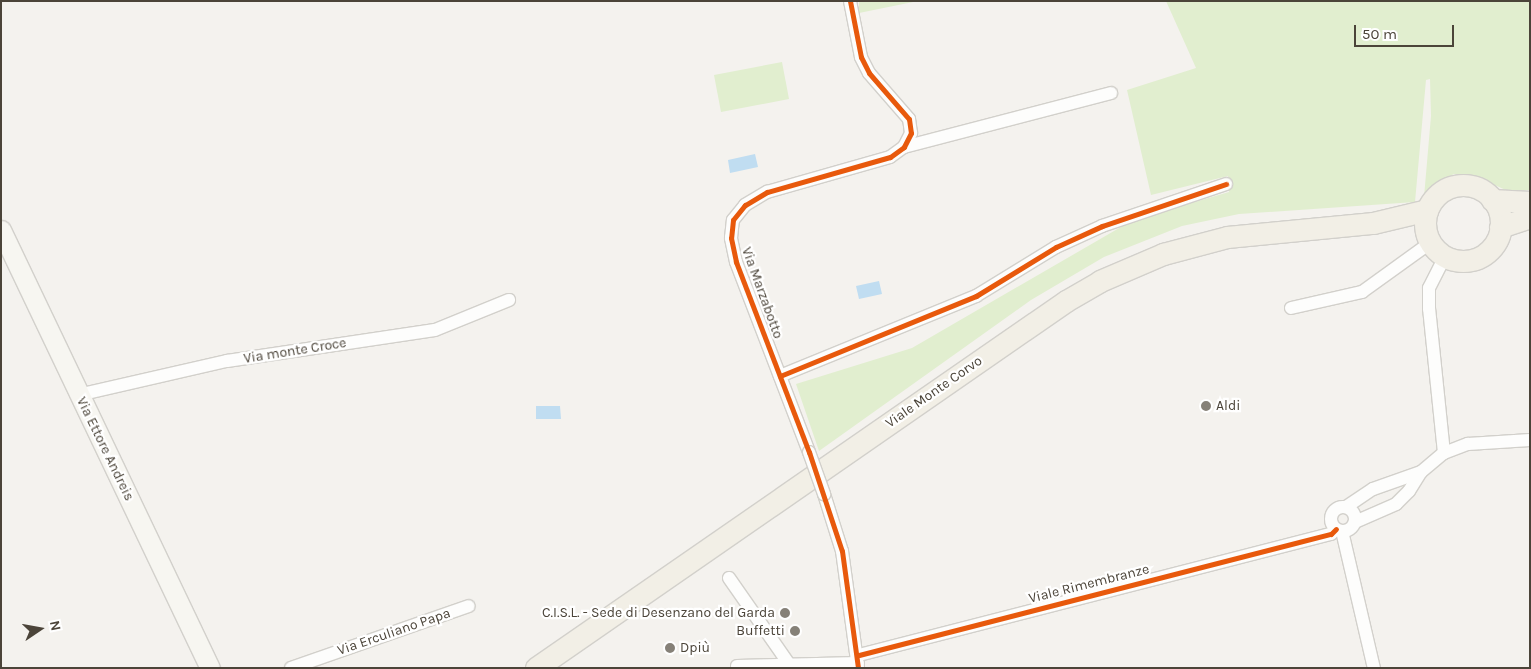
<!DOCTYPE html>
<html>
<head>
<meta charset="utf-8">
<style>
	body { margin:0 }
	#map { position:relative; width:1531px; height:669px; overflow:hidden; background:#f4f2ee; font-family:Karla,sans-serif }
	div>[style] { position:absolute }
	.green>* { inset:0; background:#e1eecf }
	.water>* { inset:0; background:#c0ddf1 }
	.roads { filter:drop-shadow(1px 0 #d2d0cb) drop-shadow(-1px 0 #d2d0cb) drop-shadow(0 1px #d2d0cb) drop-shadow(0 -1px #d2d0cb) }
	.street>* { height:12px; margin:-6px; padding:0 6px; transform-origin:6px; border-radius:6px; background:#fdfdfc }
	.street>.ring { margin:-6px; padding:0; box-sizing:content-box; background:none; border:12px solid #fdfdfc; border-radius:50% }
	.secondary>* { height:19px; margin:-9.5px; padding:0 9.5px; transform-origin:9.5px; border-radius:9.5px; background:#f7f6f1 }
	.primary>* { height:21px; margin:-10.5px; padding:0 10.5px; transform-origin:10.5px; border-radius:10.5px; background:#f2efe6 }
	.primary>.ring { margin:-10.5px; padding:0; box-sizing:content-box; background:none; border:21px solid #f2efe6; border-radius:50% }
	.bridges { filter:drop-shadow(1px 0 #d2d0cb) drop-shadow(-1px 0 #d2d0cb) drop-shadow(0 1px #d2d0cb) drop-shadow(0 -1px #d2d0cb) }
	.street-bridge>* { height:12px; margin:-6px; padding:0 6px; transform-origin:6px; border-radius:6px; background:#fdfdfc }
	.cycleway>* { height:5px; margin:-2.5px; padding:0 2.5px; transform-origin:2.5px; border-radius:2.5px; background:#e8590c }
	.dots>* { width:14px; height:14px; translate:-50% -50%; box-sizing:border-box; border:2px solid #fff; border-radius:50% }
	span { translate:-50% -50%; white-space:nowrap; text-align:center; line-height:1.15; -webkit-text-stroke:4.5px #fff; paint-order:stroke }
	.street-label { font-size:14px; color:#4b4439 }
	.poi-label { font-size:14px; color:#4b4439 }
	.left { translate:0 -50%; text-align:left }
	.right { translate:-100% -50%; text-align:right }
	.frame { position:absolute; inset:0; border:2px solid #4b4439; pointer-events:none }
	.north { position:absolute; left:15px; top:604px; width:50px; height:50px; -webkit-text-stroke:4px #fff; paint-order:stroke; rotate:78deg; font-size:14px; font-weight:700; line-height:20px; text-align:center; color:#4b4439 }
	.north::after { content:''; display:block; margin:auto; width:18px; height:22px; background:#4b4439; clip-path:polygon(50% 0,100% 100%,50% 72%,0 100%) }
	.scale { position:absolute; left:1354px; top:25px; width:100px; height:22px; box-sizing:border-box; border:2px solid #4b4439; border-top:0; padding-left:6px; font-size:15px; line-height:18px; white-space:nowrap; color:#4b4439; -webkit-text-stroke:4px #fff; paint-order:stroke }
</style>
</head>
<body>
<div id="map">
	<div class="green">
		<i style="clip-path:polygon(859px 1px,918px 1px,859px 13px)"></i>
		<i style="clip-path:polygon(1166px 1px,1530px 1px,1530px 190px,1508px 191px,1479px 178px,1454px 174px,1438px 182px,1424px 197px,1431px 116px,1430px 79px,1426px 80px,1415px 202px,1239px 214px,1182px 226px,1104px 257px,1031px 300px,819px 451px,796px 384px,912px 348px,1133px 220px,1229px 192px,1228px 176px,1151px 195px,1127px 90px,1196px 68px)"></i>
		<i style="clip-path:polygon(782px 62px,789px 99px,721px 112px,714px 75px)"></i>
	</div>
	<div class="water">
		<i style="clip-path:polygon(755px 154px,758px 167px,730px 173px,728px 160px)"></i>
		<i style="clip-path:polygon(879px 281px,882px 294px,859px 299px,856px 286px)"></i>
		<i style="clip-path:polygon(560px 406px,561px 419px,536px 419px,536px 406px)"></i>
	</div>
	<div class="roads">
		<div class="street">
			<i style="left:904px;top:147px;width:214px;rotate:-14.6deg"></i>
			<i style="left:1291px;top:308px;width:73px;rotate:-12.7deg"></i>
			<i style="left:1362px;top:292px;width:84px;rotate:-35.8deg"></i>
			<i style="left:780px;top:376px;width:212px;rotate:-22.2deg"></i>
			<i style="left:976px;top:296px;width:94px;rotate:-31.5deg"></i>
			<i style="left:1056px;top:247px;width:51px;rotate:-24.5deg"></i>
			<i style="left:1102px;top:226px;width:131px;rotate:-18.7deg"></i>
			<i style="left:78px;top:395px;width:153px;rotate:-12.9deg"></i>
			<i style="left:227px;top:361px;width:210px;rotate:-8.5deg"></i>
			<i style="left:435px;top:330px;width:80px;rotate:-22.1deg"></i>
			<i style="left:809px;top:452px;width:204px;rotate:-111deg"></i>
			<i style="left:736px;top:262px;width:25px;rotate:-102deg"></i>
			<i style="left:731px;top:238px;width:18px;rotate:-84deg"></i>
			<i style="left:733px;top:220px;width:19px;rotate:-51deg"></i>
			<i style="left:745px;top:205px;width:26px;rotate:-31deg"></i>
			<i style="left:767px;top:192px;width:128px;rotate:-15.9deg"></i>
			<i style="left:890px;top:157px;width:17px;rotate:-36deg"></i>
			<i style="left:904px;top:147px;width:16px;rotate:-63deg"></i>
			<i style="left:911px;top:133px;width:14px;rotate:-98deg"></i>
			<i style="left:909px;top:119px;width:61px;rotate:-131deg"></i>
			<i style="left:869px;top:73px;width:18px;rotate:-117deg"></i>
			<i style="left:861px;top:57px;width:57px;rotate:-101.1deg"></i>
			<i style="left:1444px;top:453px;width:145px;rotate:-95.9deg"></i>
			<i style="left:1429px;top:309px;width:21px;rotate:-90deg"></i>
			<i style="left:1429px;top:288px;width:35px;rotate:-63deg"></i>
			<i style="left:824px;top:494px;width:60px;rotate:72.5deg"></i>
			<i style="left:842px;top:551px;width:118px;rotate:82.2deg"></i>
			<i class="ring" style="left:1331px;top:507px;width:12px;height:12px"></i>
			<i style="left:1346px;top:507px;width:32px;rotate:-34deg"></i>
			<i style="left:1373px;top:489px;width:51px;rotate:-19.5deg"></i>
			<i style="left:1421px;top:472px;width:30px;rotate:-40deg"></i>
			<i style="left:1444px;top:453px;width:26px;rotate:-21deg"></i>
			<i style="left:1468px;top:444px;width:62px;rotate:-3.7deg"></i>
			<i style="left:1355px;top:522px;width:45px;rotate:-23.7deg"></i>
			<i style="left:1396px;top:504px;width:18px;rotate:-45deg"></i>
			<i style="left:1409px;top:491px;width:22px;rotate:-58deg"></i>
			<i style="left:1342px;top:531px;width:141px;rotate:76.9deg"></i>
			<i style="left:729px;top:578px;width:105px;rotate:55.1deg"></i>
			<i style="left:859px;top:655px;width:487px;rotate:-14.4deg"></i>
			<i style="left:1331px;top:534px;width:7px;rotate:-45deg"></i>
			<i style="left:737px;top:666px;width:121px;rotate:-1.4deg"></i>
			<i style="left:291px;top:668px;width:188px;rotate:-19.2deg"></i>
		</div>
		<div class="secondary">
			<i style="left:1px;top:230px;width:485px;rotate:64.5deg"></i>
		</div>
		<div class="primary">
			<i class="ring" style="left:1425px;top:185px;width:55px;height:55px"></i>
			<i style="left:1492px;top:200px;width:38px;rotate:3deg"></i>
			<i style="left:1500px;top:227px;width:32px;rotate:-18deg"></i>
			<i style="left:536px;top:668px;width:645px;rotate:-34.7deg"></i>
			<i style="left:1066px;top:301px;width:39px;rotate:-30deg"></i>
			<i style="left:1100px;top:281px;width:69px;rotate:-23.2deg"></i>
			<i style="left:1163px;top:254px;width:66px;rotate:-14.9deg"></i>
			<i style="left:1227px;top:237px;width:147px;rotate:-5.5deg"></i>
			<i style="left:1373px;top:223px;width:56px;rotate:-13.5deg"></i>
		</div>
	</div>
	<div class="bridges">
		<div class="street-bridge">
			<i style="left:809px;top:452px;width:45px;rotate:70.3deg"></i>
		</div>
	</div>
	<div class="cycleway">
		<i style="left:850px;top:1px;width:57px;rotate:78.9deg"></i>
		<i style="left:861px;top:57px;width:18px;rotate:63deg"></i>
		<i style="left:869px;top:73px;width:61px;rotate:49deg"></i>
		<i style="left:909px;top:119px;width:14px;rotate:82deg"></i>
		<i style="left:911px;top:133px;width:16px;rotate:117deg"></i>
		<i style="left:904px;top:147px;width:17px;rotate:144deg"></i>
		<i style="left:890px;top:157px;width:128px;rotate:164.1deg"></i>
		<i style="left:767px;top:192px;width:26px;rotate:149deg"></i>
		<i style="left:745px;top:205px;width:19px;rotate:129deg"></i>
		<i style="left:733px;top:220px;width:18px;rotate:96deg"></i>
		<i style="left:731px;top:238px;width:25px;rotate:78deg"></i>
		<i style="left:736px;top:262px;width:204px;rotate:69deg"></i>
		<i style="left:809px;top:452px;width:104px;rotate:71.6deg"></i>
		<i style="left:842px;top:551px;width:118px;rotate:82.2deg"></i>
		<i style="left:780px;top:376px;width:212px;rotate:-22.2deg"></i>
		<i style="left:976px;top:296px;width:94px;rotate:-31.5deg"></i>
		<i style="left:1056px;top:247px;width:51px;rotate:-24.5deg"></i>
		<i style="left:1102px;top:226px;width:131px;rotate:-18.7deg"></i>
		<i style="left:859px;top:655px;width:487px;rotate:-14.4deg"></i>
		<i style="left:1331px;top:534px;width:7px;rotate:-45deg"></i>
	</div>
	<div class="dots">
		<i style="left:1206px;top:406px;background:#868178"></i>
		<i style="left:785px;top:613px;background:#868178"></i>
		<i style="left:795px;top:631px;background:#868178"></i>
		<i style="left:670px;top:648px;background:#868178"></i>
	</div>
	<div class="street-label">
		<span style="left:762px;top:293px;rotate:70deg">Via Marzabotto</span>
		<span style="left:295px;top:351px;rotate:-9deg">Via monte Croce</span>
		<span style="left:934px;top:392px;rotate:-35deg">Viale Monte Corvo</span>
		<span style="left:105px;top:449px;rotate:64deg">Via Ettore Andreis</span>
		<span style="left:1089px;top:584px;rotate:-14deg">Viale Rimembranze</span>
		<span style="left:394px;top:632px;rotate:-19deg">Via Erculiano Papa</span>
	</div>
	<div class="poi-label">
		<span class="left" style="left:1216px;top:406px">Aldi</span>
		<span class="right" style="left:775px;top:613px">C.I.S.L. - Sede di Desenzano del Garda</span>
		<span class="right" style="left:785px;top:631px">Buffetti</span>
		<span class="left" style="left:680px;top:648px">Dpiù</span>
	</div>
	<div class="frame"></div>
	<div class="north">N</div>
	<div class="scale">50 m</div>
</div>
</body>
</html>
